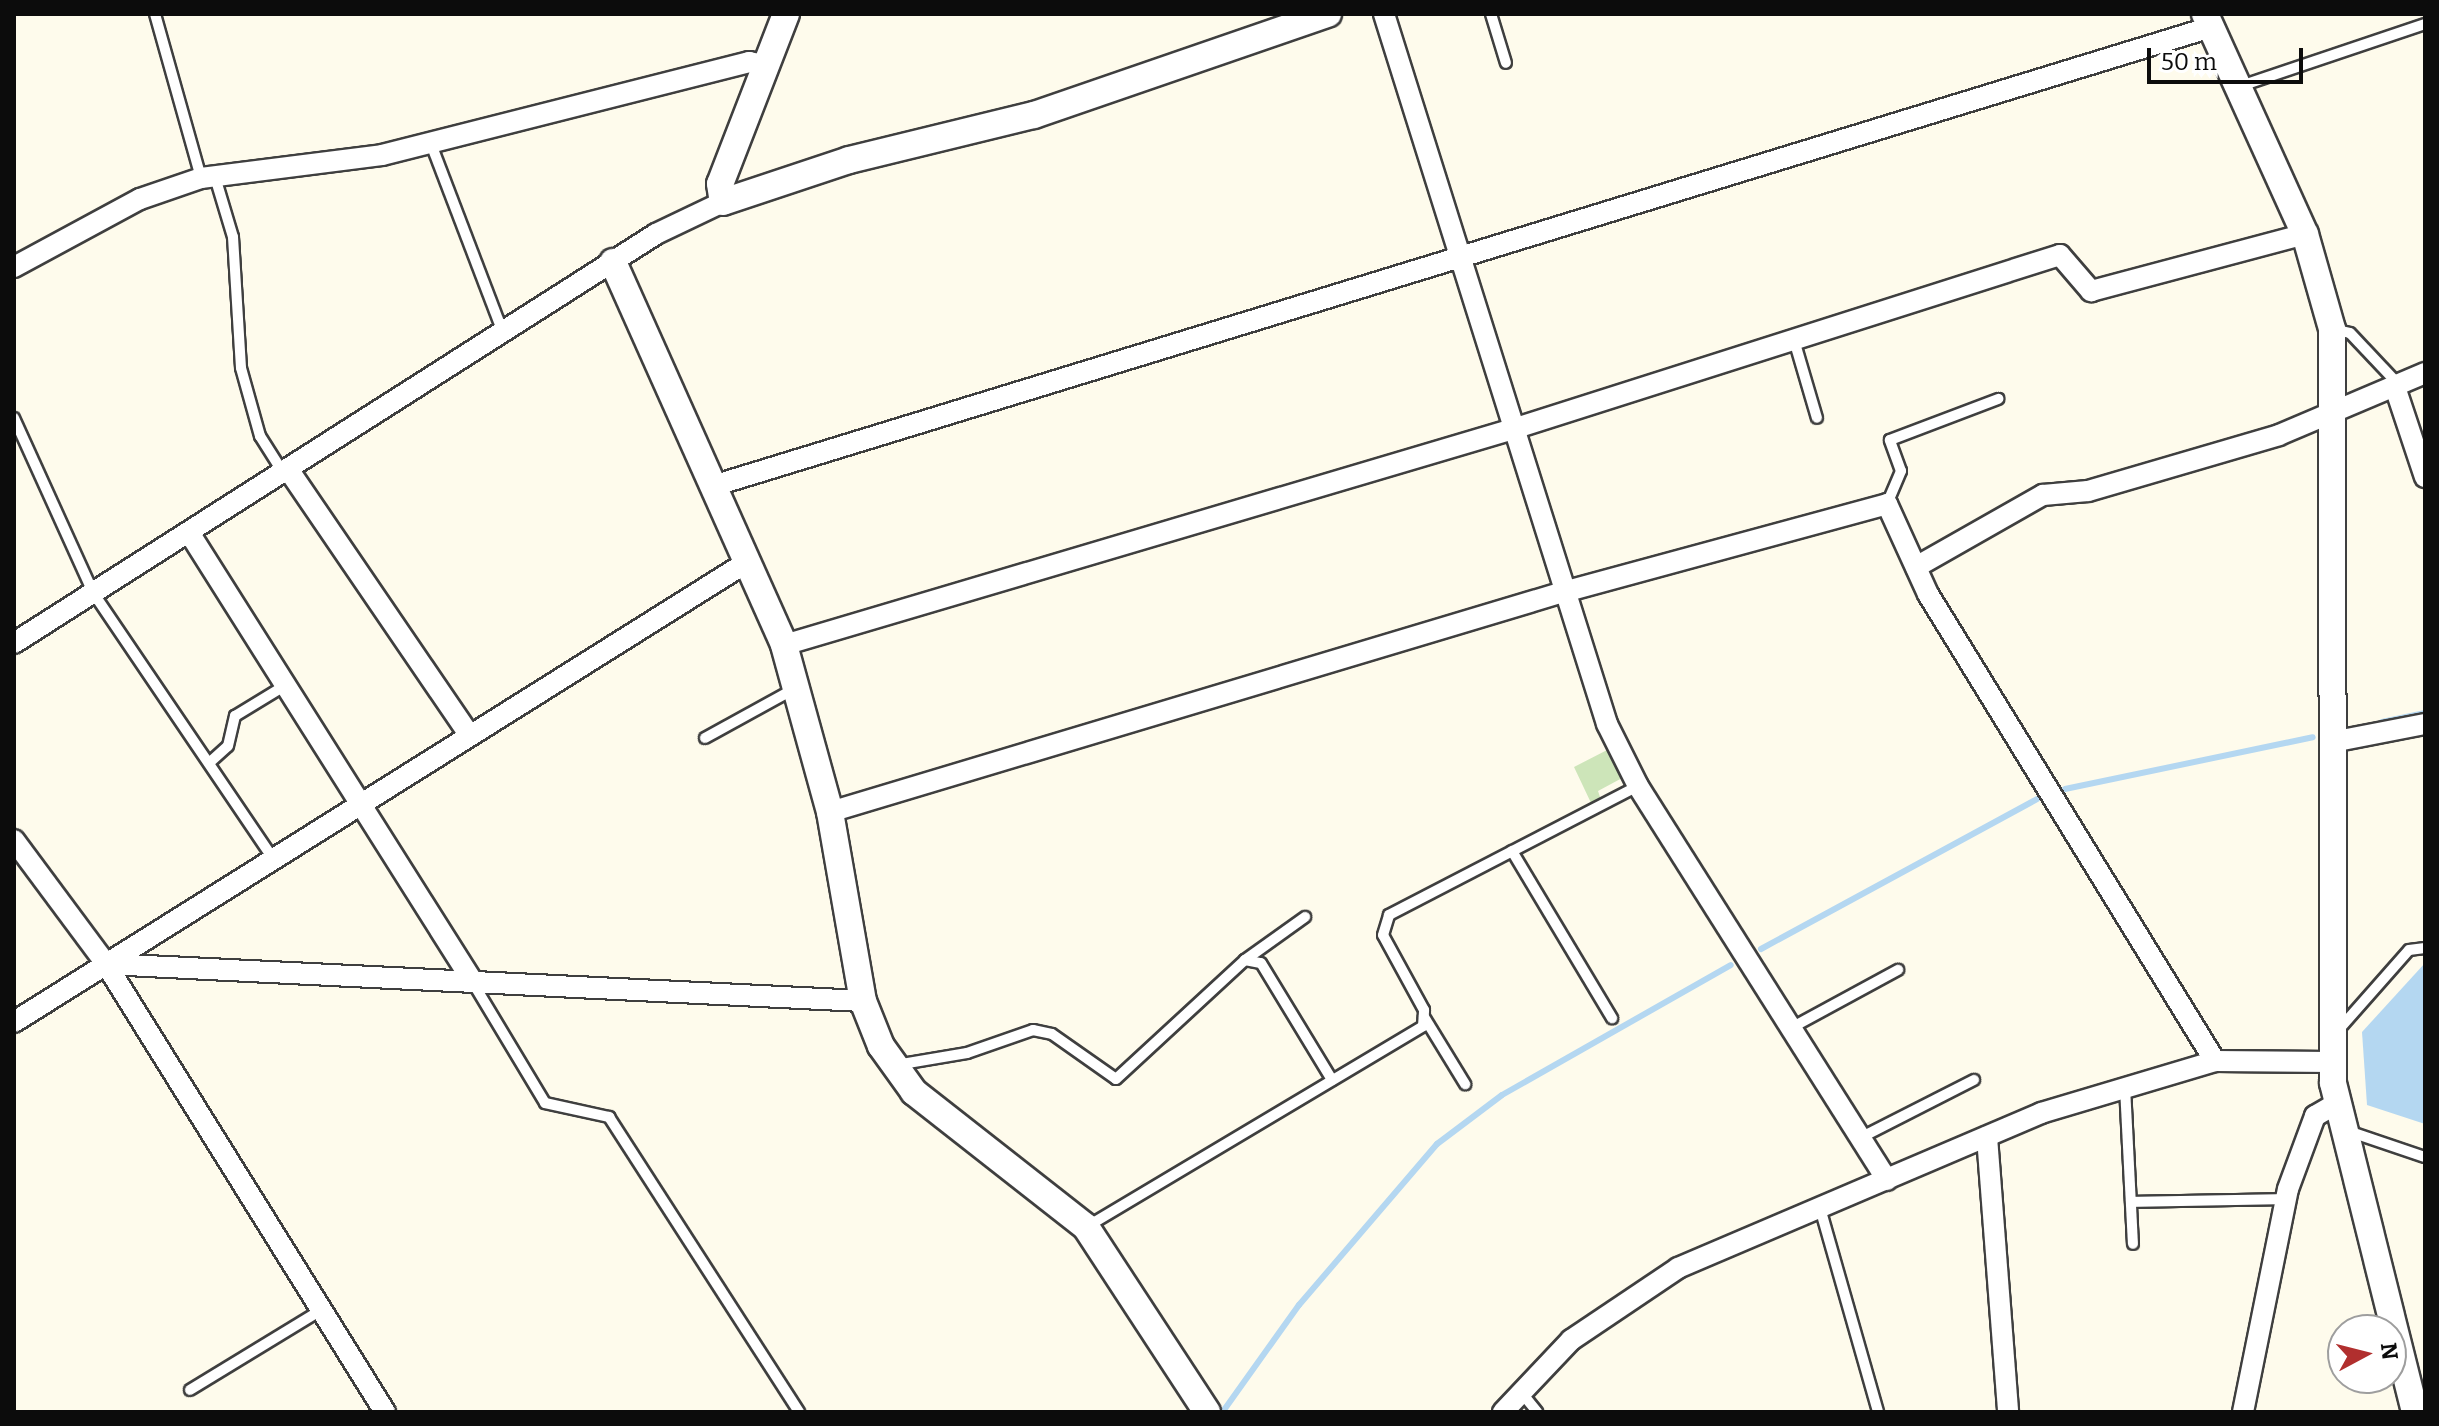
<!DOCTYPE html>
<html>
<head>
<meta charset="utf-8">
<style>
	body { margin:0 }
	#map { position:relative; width:2439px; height:1426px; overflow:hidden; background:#fefbec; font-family:Bitter,serif }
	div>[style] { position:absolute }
	.green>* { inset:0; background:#cde5b9 }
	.water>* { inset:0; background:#b4d7f1 }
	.stream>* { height:6px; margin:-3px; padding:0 3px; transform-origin:3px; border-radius:3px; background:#b4d7f1 }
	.roads { filter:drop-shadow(2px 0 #3f3f3f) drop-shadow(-2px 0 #3f3f3f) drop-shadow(0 2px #3f3f3f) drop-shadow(0 -2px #3f3f3f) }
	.service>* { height:10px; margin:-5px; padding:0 5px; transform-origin:5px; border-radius:5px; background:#fff }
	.minor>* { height:20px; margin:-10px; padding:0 10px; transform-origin:10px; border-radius:10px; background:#fff }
	.tertiary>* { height:26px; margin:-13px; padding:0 13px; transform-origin:13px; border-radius:13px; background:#fff }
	span { translate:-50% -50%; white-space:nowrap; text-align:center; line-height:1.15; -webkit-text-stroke:8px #fff; paint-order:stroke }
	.frame { position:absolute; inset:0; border:16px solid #0c0c0c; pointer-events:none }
	.north { position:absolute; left:2327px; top:1314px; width:80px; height:80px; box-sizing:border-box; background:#fff; border:2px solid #9e9e9e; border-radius:50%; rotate:83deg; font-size:22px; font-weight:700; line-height:32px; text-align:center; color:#0c0c0c }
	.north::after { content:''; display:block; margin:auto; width:28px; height:36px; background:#b12f2e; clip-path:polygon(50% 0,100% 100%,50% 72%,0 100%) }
	.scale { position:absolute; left:2147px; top:48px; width:156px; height:36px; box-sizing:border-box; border:4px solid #0c0c0c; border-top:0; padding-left:10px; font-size:24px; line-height:28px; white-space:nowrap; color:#0c0c0c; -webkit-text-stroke:6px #fff; paint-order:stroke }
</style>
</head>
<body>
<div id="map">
	<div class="green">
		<i style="clip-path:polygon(1611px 748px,1624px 777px,1598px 791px,1601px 800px,1592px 805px,1574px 767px)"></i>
	</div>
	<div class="water">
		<i style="clip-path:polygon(2425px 963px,2425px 1124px,2367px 1105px,2362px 1032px)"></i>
	</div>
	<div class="stream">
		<i style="left:2382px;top:722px;width:44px;rotate:-11.8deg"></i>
		<i style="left:2065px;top:789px;width:253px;rotate:-11.8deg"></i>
		<i style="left:1761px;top:949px;width:314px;rotate:-28.5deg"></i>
		<i style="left:1224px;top:1410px;width:129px;rotate:-54.5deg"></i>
		<i style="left:1299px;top:1305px;width:212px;rotate:-49.4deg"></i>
		<i style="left:1437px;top:1144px;width:81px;rotate:-37deg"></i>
		<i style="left:1502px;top:1095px;width:263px;rotate:-29.6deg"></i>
	</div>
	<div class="roads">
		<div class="service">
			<i style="left:155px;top:14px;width:170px;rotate:74.3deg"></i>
			<i style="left:1491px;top:14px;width:51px;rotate:73deg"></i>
			<i style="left:2238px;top:87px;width:197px;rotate:-18.6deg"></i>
			<i style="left:431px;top:144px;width:199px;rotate:69.1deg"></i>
			<i style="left:215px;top:177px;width:63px;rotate:73.3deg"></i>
			<i style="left:233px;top:237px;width:131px;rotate:86.5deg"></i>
			<i style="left:241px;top:368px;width:71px;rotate:74.4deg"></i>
			<i style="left:260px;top:436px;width:45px;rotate:57.7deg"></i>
			<i style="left:2333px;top:329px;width:17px;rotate:13deg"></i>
			<i style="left:2350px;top:333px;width:71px;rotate:46.7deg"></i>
			<i style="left:1794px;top:340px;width:81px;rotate:73.6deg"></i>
			<i style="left:14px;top:418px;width:193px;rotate:65.6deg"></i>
			<i style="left:94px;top:594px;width:318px;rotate:55.9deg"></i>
			<i style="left:1887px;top:504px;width:36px;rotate:-67deg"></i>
			<i style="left:1901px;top:471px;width:33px;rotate:-110deg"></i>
			<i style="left:1890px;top:440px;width:116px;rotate:-20.8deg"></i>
			<i style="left:705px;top:738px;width:102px;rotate:-28.8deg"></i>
			<i style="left:209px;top:763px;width:25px;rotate:-42deg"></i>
			<i style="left:228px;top:746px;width:31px;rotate:-77deg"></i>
			<i style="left:235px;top:716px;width:60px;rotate:-31.3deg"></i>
			<i style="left:1512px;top:851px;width:195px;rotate:59.1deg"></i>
			<i style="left:1245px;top:960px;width:74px;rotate:-35.6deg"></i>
			<i style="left:473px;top:983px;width:140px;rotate:59deg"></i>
			<i style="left:545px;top:1103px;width:66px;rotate:12.3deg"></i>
			<i style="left:609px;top:1117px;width:351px;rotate:57.2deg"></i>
			<i style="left:1424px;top:1017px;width:79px;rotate:58.5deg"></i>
			<i style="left:1791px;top:1028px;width:122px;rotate:-28.5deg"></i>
			<i style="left:2334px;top:1035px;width:113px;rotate:-48.6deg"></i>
			<i style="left:2409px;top:950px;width:16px;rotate:-7deg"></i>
			<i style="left:896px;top:1065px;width:72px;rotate:-9.6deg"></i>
			<i style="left:967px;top:1053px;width:70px;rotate:-19.2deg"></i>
			<i style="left:1033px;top:1030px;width:19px;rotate:12deg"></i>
			<i style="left:1052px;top:1034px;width:78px;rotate:35.1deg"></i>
			<i style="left:1116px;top:1079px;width:176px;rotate:-42.7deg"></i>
			<i style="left:1245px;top:960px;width:16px;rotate:11deg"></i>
			<i style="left:1261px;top:963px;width:137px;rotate:58.7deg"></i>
			<i style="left:2125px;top:1087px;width:157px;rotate:87.1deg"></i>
			<i style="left:2348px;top:1131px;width:81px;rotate:18.7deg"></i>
			<i style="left:1860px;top:1138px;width:128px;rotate:-27deg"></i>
			<i style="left:2131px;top:1202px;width:154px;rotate:-1.1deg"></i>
			<i style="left:1820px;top:1208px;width:211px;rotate:74.1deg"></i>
			<i style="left:1088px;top:1226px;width:390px;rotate:-30.8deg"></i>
			<i style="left:1423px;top:1026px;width:16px;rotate:-86deg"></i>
			<i style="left:1424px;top:1010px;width:85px;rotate:-118.7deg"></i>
			<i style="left:1383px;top:935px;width:21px;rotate:-73deg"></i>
			<i style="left:1389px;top:915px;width:280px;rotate:-27.4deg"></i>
			<i style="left:190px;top:1390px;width:153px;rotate:-31.4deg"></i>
			<i style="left:1521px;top:1392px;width:26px;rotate:51deg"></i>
		</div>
		<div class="minor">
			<i style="left:1384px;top:14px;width:744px;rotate:72.56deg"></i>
			<i style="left:1607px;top:724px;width:69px;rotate:63.4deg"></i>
			<i style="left:1638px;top:786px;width:466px;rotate:57.7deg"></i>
			<i style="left:14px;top:267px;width:143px;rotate:-28.4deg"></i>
			<i style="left:140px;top:199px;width:65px;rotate:-19deg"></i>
			<i style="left:201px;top:178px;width:182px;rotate:-7.2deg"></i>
			<i style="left:382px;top:155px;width:379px;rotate:-14.2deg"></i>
			<i style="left:749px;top:62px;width:16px;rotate:11deg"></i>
			<i style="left:2395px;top:387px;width:95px;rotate:71.6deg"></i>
			<i style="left:290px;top:472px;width:317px;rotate:55.7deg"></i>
			<i style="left:716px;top:485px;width:1564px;rotate:-17.03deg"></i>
			<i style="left:190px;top:534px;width:530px;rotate:57.72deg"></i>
			<i style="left:1916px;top:567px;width:146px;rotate:-29.6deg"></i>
			<i style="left:2043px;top:495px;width:45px;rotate:-5.1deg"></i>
			<i style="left:2088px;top:491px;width:199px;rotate:-16.3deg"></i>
			<i style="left:2279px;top:435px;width:159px;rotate:-23deg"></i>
			<i style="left:14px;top:643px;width:761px;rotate:-32.5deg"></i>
			<i style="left:656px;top:234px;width:74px;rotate:-25.5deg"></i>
			<i style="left:784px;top:645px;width:760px;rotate:-16.5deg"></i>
			<i style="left:1513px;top:429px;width:574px;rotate:-17.65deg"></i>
			<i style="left:2060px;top:255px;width:48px;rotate:49.3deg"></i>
			<i style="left:2091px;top:291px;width:221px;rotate:-14.9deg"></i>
			<i style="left:2332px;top:742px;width:95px;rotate:-11deg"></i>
			<i style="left:830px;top:812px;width:762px;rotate:-16.7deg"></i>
			<i style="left:1560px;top:593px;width:339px;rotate:-15.2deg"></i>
			<i style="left:1887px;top:504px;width:99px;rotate:65.5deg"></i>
			<i style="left:1928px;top:594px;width:548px;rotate:58.43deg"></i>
			<i style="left:14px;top:840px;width:154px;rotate:53.4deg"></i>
			<i style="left:106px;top:964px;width:528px;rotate:58.09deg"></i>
			<i style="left:106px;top:964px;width:758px;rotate:2.8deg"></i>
			<i style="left:14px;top:1022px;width:865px;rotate:-32.11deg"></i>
			<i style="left:1987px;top:1137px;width:276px;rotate:85.6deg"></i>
			<i style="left:1503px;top:1412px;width:99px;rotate:-46.6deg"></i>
			<i style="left:1571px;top:1340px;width:129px;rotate:-33.9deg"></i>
			<i style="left:1678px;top:1268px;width:395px;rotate:-23.1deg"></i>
			<i style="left:2041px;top:1113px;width:182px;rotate:-16.6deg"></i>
			<i style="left:2215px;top:1061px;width:116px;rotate:0.5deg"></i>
			<i style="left:2243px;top:1412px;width:227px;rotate:-78.6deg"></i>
			<i style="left:2288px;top:1189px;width:78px;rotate:-69.7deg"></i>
			<i style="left:2315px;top:1116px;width:24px;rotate:-30deg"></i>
		</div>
		<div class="tertiary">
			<i style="left:786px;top:14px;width:182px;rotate:111.2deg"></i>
			<i style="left:720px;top:184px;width:18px;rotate:81deg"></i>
			<i style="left:723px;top:202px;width:133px;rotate:-18.4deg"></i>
			<i style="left:849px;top:160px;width:190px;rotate:-13.7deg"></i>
			<i style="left:1034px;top:115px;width:311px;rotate:-19deg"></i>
			<i style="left:2205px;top:14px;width:242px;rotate:65.6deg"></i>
			<i style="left:2305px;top:234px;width:99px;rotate:74.1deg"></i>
			<i style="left:2332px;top:329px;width:754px;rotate:89.92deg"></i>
			<i style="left:2333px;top:1083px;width:339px;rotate:76deg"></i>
			<i style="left:613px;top:262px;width:419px;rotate:65.9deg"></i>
			<i style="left:784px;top:645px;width:173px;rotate:74.6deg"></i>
			<i style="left:830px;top:812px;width:192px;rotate:80.1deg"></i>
			<i style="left:863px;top:1001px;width:48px;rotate:68.2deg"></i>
			<i style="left:881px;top:1046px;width:57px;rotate:54.3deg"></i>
			<i style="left:914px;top:1092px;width:219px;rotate:38.1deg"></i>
			<i style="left:1086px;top:1227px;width:221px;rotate:56.8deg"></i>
		</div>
	</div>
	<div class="frame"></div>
	<div class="north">N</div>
	<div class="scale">50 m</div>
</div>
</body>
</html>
